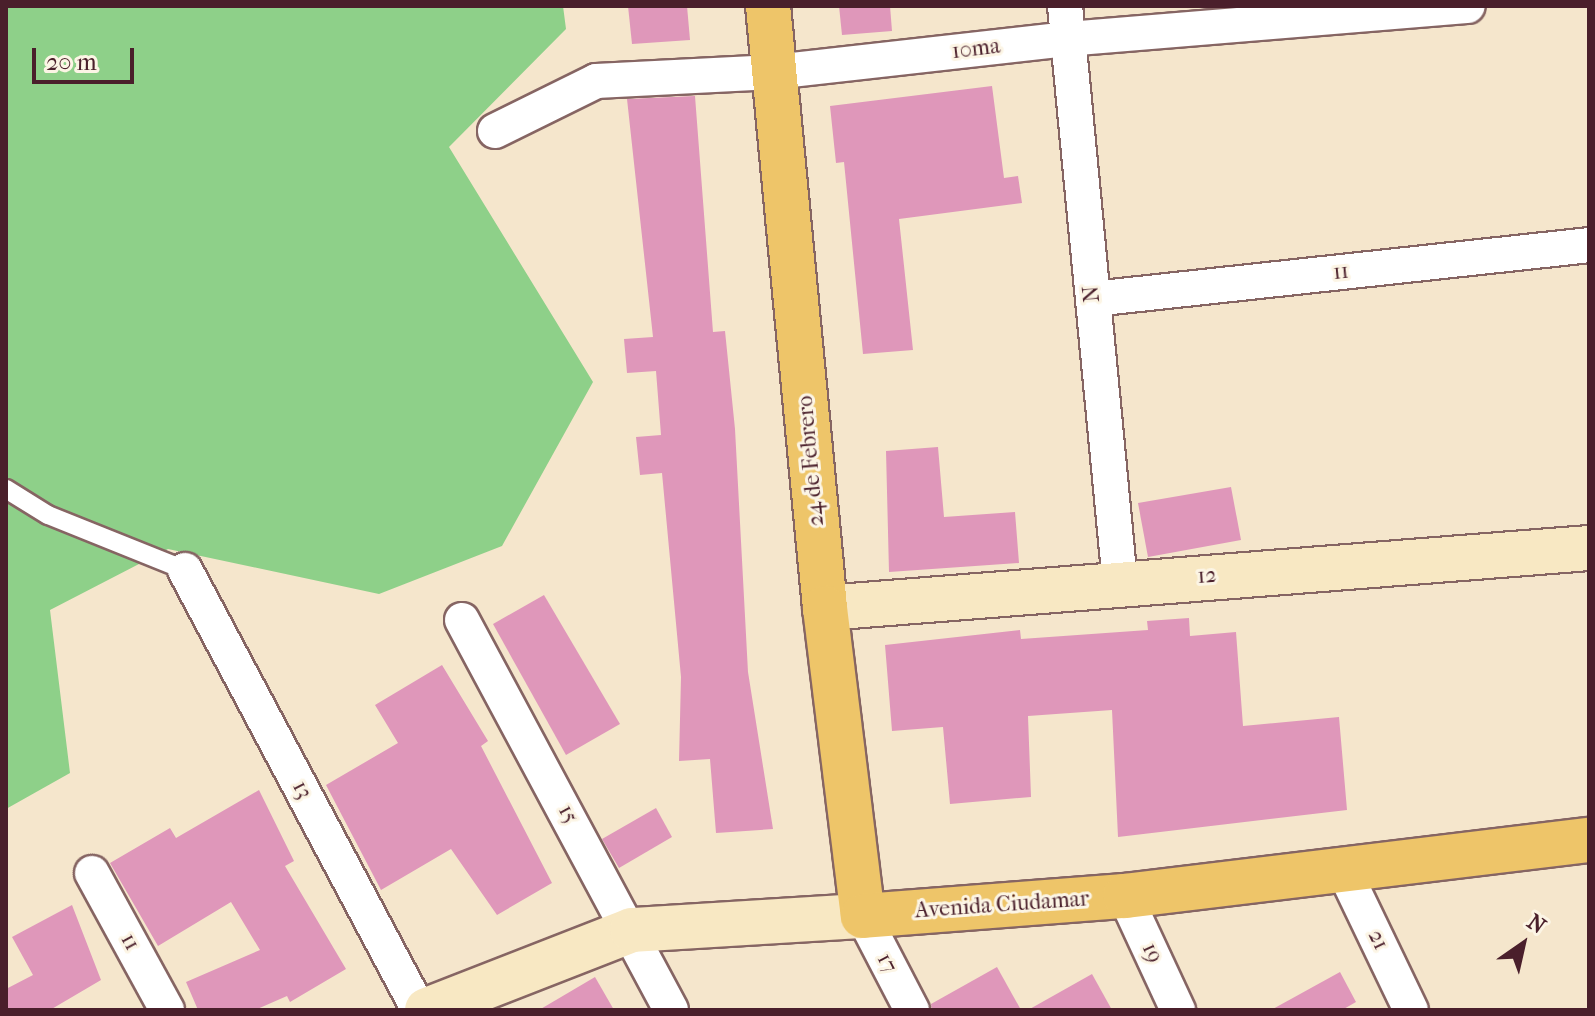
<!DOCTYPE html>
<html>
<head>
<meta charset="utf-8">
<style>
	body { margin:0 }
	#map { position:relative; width:1595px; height:1016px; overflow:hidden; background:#f5e6cc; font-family:"IM FELL French Canon",serif }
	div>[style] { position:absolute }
	.green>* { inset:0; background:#8ed089 }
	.building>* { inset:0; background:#df97ba }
	.roads { filter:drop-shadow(2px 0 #866563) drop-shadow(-2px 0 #866563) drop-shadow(0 2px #866563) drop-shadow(0 -2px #866563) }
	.service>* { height:18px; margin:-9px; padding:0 9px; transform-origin:9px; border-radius:9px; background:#fff }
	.minor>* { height:34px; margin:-17px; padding:0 17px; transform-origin:17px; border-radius:17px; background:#fff }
	.secondary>* { height:44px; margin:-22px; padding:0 22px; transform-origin:22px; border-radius:22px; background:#f8e8c3 }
	.primary>* { height:44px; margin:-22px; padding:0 22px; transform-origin:22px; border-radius:22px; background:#eec569 }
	span { translate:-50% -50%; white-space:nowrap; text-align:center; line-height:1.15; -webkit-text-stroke:6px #fcf5e5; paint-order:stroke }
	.street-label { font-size:22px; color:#4a1f2b }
	.frame { position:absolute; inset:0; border:8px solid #4a1f2b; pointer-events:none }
	.north { position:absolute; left:1483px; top:904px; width:80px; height:80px; -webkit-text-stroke:6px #fcf5e5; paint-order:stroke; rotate:34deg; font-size:22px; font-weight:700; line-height:32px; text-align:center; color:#4a1f2b }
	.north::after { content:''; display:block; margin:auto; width:28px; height:36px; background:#4a1f2b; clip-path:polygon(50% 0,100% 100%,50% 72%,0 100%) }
	.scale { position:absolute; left:32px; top:48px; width:102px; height:36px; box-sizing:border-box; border:4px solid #4a1f2b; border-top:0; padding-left:10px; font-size:24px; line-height:28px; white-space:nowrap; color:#4a1f2b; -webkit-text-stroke:6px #fcf5e5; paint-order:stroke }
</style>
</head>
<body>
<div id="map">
	<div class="green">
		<i style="clip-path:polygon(6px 6px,563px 6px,566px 29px,449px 147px,593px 382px,502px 546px,379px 594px,168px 549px,50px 610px,70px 773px,6px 809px)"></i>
	</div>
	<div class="building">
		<i style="clip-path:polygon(628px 6px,687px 6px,690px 40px,632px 44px)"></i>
		<i style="clip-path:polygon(839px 6px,890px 6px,892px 31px,842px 35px)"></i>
		<i style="clip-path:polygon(992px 86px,1004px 178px,1018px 176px,1022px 203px,899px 219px,913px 350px,863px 354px,844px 162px,836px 163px,830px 106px)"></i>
		<i style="clip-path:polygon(695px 96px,713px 332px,725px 331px,735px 429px,748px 672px,773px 829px,716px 833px,710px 759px,679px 761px,681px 677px,662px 473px,640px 475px,636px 437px,661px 435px,656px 371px,627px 373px,624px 339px,653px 337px,627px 99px)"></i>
		<i style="clip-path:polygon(938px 447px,944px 517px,1015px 512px,1019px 563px,889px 572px,886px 451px)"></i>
		<i style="clip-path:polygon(1231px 487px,1241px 540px,1148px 557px,1138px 503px)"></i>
		<i style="clip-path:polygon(544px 595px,620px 724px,566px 755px,493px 624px)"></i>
		<i style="clip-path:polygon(1189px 618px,1190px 636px,1236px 632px,1243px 726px,1339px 717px,1347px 810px,1118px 837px,1112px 710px,1028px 716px,1031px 797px,950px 804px,943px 727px,892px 731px,885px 645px,1020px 630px,1021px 639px,1148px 630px,1147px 621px)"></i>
		<i style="clip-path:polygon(442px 665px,488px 741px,481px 746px,552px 883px,497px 915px,451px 849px,381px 890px,326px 785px,398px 743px,375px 705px)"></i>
		<i style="clip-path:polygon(259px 790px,294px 861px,285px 866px,346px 969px,290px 1002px,287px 996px,255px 1010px,198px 1010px,186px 982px,260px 950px,231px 902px,158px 946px,110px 863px,170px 828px,176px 838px)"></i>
		<i style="clip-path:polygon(656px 808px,672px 837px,619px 868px,602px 839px)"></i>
		<i style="clip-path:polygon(72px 905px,101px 980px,50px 1010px,6px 1010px,6px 989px,33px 975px,12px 937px)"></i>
		<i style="clip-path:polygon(997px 967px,1021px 1010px,932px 1010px,931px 1004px)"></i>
		<i style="clip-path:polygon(1340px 972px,1356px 1002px,1342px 1010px,1271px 1010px)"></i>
		<i style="clip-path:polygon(1092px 974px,1112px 1010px,1028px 1010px)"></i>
		<i style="clip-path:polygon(595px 977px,614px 1010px,539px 1010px)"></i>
	</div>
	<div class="roads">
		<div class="service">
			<i style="left:6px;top:489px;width:49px;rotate:31.8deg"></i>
			<i style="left:48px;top:515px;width:148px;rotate:21.9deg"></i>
		</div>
		<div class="minor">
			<i style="left:1065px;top:6px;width:580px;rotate:84.55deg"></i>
			<i style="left:495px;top:131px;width:113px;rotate:-26.3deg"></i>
			<i style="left:596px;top:81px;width:178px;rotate:-2.9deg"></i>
			<i style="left:774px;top:72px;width:295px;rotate:-6.4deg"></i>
			<i style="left:1067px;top:39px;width:402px;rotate:-4.7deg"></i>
			<i style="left:1093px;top:299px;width:499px;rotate:-6.2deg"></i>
			<i style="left:185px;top:570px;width:498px;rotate:62deg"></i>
			<i style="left:462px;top:620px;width:442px;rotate:61.8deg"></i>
			<i style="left:1344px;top:871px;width:154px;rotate:64.3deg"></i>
			<i style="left:92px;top:873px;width:156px;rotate:61.3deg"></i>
			<i style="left:1125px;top:896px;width:126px;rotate:65.1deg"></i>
			<i style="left:863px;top:916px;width:106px;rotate:62.5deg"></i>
		</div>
		<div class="secondary">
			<i style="left:825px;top:608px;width:766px;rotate:-4.49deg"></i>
			<i style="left:427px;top:1010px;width:220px;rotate:-21.3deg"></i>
			<i style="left:632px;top:930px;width:231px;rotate:-3.5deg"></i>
		</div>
		<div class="primary">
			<i style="left:768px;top:6px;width:605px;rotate:84.59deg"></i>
			<i style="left:825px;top:608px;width:310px;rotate:83deg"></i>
			<i style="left:863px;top:916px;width:263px;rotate:-4.4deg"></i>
			<i style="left:1125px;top:896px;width:467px;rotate:-6.9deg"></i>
		</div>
	</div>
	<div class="street-label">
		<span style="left:976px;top:49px;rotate:-7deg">10ma</span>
		<span style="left:1341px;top:272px;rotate:-6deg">11</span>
		<span style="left:1092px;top:294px;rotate:-96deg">N</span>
		<span style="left:811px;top:461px;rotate:-95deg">24 de Febrero</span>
		<span style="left:1207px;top:576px;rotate:-4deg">12</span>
		<span style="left:302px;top:790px;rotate:62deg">13</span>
		<span style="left:568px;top:814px;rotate:61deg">15</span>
		<span style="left:1002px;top:905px;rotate:-4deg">Avenida Ciudamar</span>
		<span style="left:1378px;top:940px;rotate:64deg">21</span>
		<span style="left:130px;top:942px;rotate:61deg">11</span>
		<span style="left:1152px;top:953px;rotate:65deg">19</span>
		<span style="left:887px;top:963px;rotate:62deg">17</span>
	</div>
	<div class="frame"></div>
	<div class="north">N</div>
	<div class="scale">20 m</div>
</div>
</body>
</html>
